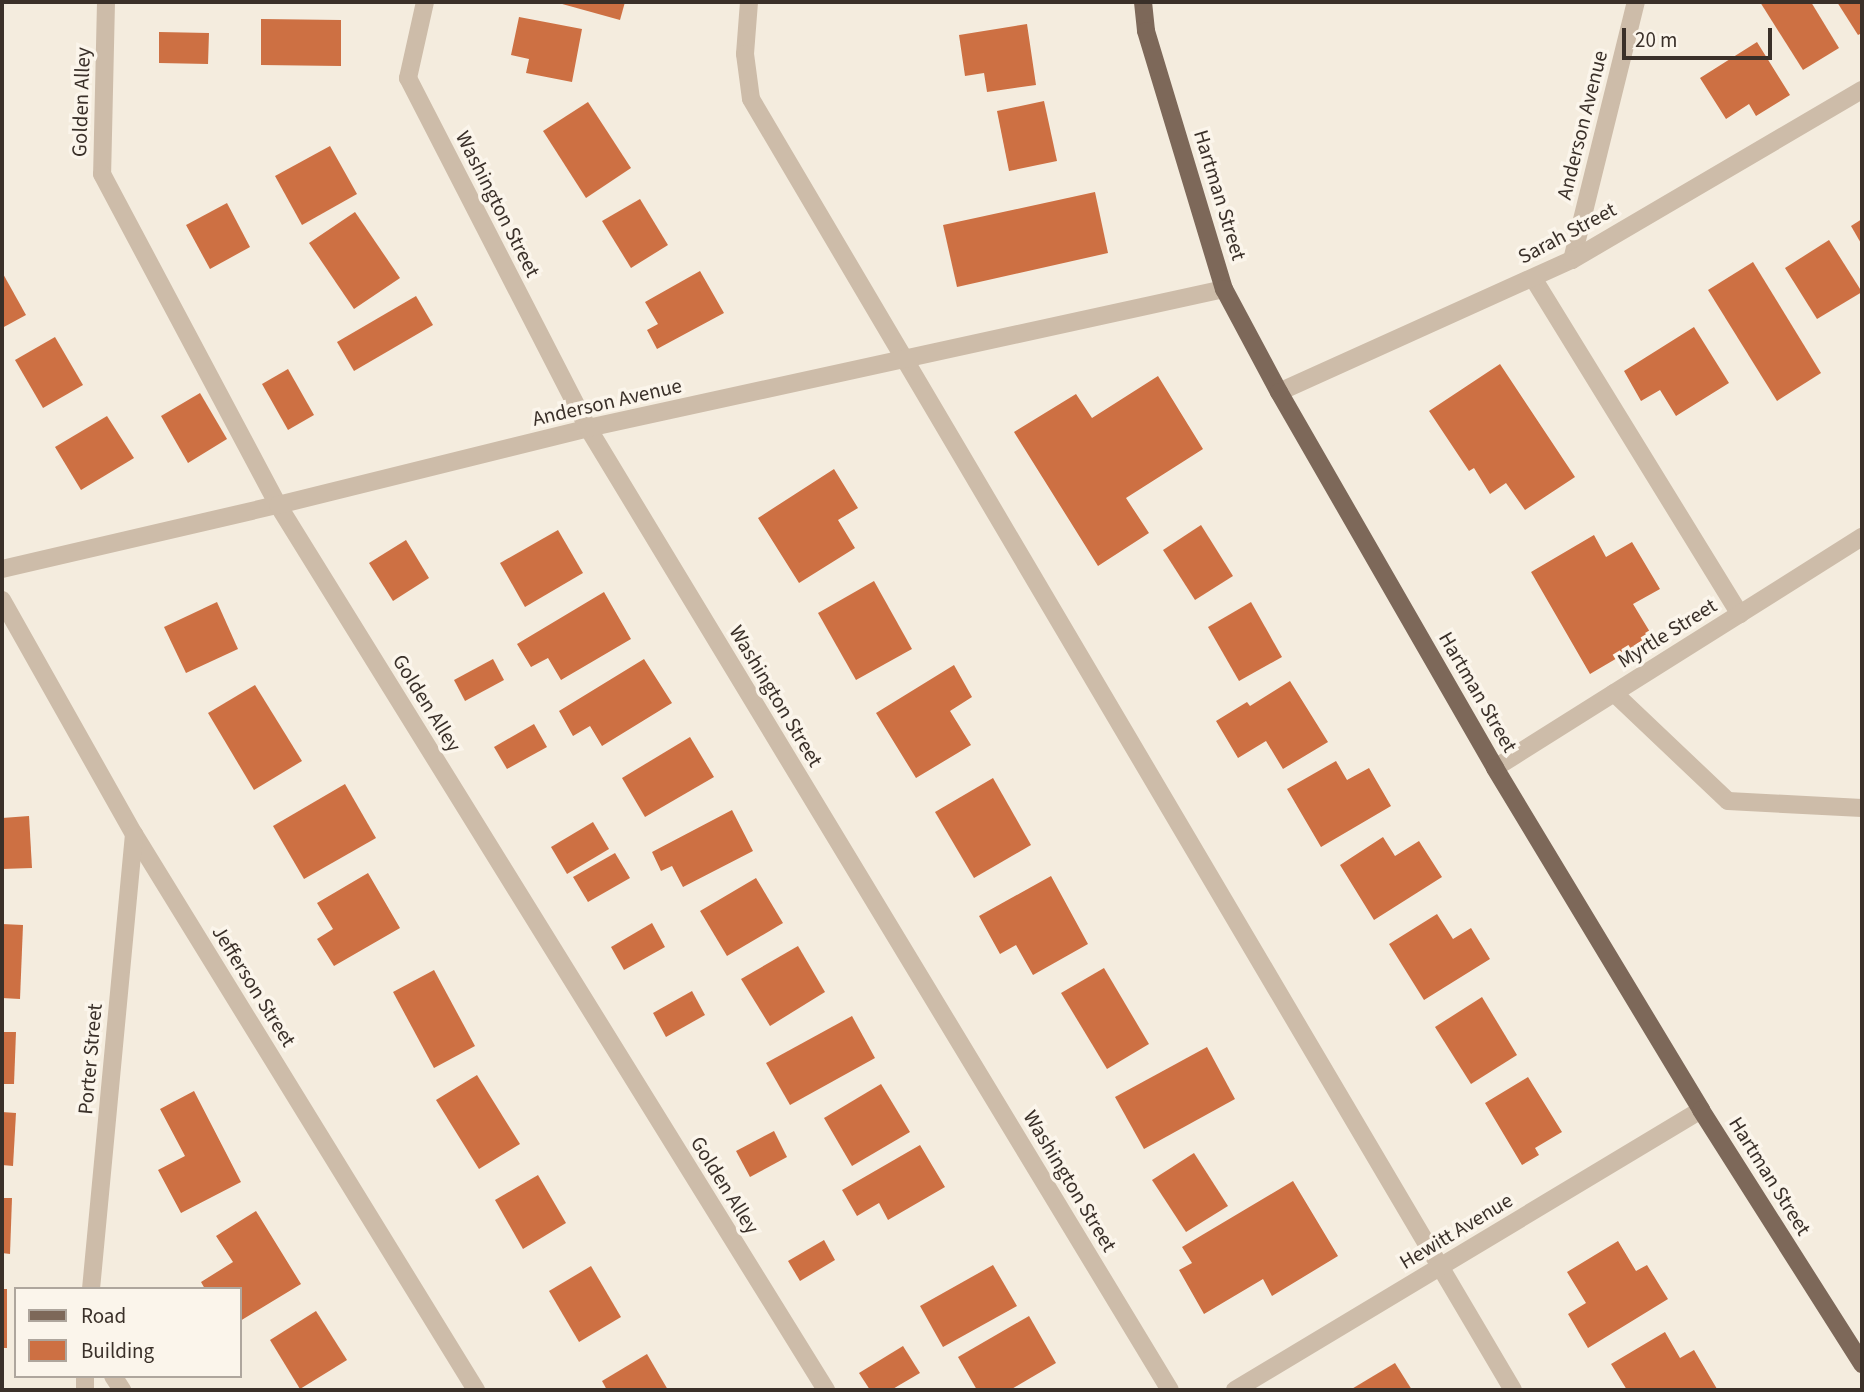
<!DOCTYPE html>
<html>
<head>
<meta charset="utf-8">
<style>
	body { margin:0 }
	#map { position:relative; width:1864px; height:1392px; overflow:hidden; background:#f4ecde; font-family:"Source Sans 3",sans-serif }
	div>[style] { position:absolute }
	.building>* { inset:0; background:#cd7043 }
	.minor>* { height:18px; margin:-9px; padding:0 9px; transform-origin:9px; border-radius:9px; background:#cdbca9 }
	.major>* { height:18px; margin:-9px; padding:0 9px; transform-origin:9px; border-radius:9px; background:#7d6859 }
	span { translate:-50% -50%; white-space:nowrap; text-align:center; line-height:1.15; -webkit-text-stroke:7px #fbf5eb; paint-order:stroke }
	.street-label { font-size:21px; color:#3a3029 }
	.frame { position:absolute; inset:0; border:4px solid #3a3029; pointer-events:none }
	.legend { position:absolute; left:14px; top:1287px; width:228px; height:91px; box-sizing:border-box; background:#fbf5eb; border:2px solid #aea69d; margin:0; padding:9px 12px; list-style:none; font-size:21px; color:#3a3029 }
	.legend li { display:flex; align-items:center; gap:14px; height:35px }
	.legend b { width:35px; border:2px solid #aea69d }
	.scale { position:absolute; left:1622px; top:28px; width:150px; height:32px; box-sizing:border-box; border:4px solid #3a3029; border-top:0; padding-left:9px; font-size:21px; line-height:24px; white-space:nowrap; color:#3a3029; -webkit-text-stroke:5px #fbf5eb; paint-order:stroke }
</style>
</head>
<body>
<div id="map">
	<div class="building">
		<i style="clip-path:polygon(555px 2px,625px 2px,620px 20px)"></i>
		<i style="clip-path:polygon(1760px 2px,1811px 2px,1839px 48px,1803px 70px)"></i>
		<i style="clip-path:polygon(1837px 2px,1862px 2px,1862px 33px,1858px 35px)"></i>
		<i style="clip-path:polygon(519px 17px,582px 29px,572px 82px,526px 73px,529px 59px,511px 55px)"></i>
		<i style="clip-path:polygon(261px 19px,341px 20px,341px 66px,261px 65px)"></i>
		<i style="clip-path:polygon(1027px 24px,1036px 85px,987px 92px,984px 73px,965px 76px,959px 35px)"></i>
		<i style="clip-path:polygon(159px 32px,209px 33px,208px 64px,159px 63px)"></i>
		<i style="clip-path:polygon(1757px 42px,1790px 95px,1756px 116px,1749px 104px,1726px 119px,1700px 78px)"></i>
		<i style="clip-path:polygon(1044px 101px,1057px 161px,1009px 171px,997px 111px)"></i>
		<i style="clip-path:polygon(588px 102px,631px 168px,586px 198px,543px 131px)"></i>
		<i style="clip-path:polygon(330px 146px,357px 194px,302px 225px,275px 176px)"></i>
		<i style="clip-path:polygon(1095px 192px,1108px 253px,957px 287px,943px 225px)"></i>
		<i style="clip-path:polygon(640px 199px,668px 245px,631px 268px,602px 221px)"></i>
		<i style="clip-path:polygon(227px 203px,250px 247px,210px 269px,186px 225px)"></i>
		<i style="clip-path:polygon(355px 212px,400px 278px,354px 309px,309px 243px)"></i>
		<i style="clip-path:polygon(1862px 219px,1862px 245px,1851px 226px)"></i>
		<i style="clip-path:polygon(1829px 240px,1862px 292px,1817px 319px,1785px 268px)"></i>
		<i style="clip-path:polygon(1753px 262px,1821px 373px,1777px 401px,1708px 290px)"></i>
		<i style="clip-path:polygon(700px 271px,724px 313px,657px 349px,647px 330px,658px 324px,645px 302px)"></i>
		<i style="clip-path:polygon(2px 272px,26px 315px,2px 328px)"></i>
		<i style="clip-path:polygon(416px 296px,433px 325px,354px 371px,337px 342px)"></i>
		<i style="clip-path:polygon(1694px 327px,1729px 383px,1676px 416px,1660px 390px,1641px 401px,1624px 371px)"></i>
		<i style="clip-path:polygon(55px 337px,83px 385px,43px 408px,15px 360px)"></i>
		<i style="clip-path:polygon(1500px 364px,1575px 477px,1525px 510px,1506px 483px,1490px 494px,1474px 468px,1469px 471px,1429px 411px)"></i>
		<i style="clip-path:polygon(288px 369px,314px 415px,288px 430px,262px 384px)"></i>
		<i style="clip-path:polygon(1158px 376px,1203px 449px,1126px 498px,1149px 533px,1098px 566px,1014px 432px,1076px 394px,1092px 418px)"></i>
		<i style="clip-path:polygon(200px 393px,227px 439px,188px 463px,161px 416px)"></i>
		<i style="clip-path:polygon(107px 416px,134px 458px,81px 490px,55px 447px)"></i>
		<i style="clip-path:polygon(834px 469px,858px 508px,838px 520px,855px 548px,799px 583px,758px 518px)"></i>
		<i style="clip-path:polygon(1201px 525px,1233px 576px,1195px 600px,1163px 550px)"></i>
		<i style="clip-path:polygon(558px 530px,583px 573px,525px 607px,500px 563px)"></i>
		<i style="clip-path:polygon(1594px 535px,1606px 557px,1632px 542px,1660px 589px,1633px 604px,1653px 637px,1590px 674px,1531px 572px)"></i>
		<i style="clip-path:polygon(406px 540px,429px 578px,393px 601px,369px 563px)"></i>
		<i style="clip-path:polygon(874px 581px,912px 649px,856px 680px,818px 613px)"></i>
		<i style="clip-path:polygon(604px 592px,631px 639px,561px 680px,548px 658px,531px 667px,517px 644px)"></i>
		<i style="clip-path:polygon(217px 602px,238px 649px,186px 673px,164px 627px)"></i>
		<i style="clip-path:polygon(1251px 602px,1282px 657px,1239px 681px,1208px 627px)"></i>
		<i style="clip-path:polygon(493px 659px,504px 680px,465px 701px,454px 680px)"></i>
		<i style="clip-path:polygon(644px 659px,672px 703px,602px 746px,590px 726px,573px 736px,559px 711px)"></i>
		<i style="clip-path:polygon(954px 665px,972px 697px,950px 711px,971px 745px,916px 778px,876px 713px)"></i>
		<i style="clip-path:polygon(1290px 681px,1328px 742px,1283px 769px,1266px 741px,1238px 758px,1216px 721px,1247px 702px,1250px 706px)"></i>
		<i style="clip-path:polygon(255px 685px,302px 761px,254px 790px,208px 713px)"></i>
		<i style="clip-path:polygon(534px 724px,547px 747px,507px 769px,494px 747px)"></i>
		<i style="clip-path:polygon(690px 737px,714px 777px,645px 817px,622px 778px)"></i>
		<i style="clip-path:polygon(1336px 761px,1347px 780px,1369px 768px,1391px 806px,1321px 847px,1287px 789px)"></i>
		<i style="clip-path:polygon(993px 778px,1031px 845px,974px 878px,935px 812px)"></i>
		<i style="clip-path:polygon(345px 784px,376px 838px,304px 879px,273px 826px)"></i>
		<i style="clip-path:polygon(732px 810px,753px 851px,683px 887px,672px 866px,661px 871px,652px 852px)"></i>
		<i style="clip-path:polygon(29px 816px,32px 868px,2px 869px,2px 818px)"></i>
		<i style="clip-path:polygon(593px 822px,609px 849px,567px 874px,551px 847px)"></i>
		<i style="clip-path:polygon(1383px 837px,1395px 856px,1419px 841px,1442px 877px,1374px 920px,1340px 865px)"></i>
		<i style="clip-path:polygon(615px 853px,630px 878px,588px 902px,573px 877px)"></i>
		<i style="clip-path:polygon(368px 873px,400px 928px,334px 966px,317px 939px,333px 929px,317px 903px)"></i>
		<i style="clip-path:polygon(1051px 876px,1088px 944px,1033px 975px,1016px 945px,1000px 954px,979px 916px)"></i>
		<i style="clip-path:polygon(756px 878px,783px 923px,727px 956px,700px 911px)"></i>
		<i style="clip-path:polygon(1437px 914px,1453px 939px,1471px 928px,1490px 959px,1424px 1000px,1389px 944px)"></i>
		<i style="clip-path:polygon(652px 923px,665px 947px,624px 970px,611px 947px)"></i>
		<i style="clip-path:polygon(2px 924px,23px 925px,20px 999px,2px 998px)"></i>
		<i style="clip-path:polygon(798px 946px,825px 992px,770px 1026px,741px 979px)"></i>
		<i style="clip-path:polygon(1104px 968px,1149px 1044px,1107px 1069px,1061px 993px)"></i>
		<i style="clip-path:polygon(434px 970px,475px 1046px,434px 1068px,393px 992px)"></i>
		<i style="clip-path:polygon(692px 991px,705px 1015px,666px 1037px,653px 1013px)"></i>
		<i style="clip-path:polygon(1482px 997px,1517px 1055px,1471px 1084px,1435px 1027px)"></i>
		<i style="clip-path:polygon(852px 1016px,875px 1058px,790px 1105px,766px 1063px)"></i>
		<i style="clip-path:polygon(2px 1032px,16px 1032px,14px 1084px,2px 1084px)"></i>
		<i style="clip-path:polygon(1207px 1047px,1235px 1099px,1144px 1149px,1115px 1097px)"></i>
		<i style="clip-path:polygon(477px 1075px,520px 1144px,479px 1169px,436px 1100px)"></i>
		<i style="clip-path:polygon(1528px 1077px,1562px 1132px,1535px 1148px,1539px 1155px,1522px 1165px,1485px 1103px)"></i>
		<i style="clip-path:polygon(881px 1084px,910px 1132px,852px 1166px,824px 1118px)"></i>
		<i style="clip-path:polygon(194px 1091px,241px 1182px,181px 1213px,158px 1170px,185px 1156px,160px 1109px)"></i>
		<i style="clip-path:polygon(2px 1112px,16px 1113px,13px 1166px,2px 1165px)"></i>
		<i style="clip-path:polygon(774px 1131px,787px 1157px,750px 1177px,736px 1151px)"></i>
		<i style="clip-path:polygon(920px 1145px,945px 1187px,888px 1220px,879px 1203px,857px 1216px,842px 1190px)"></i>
		<i style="clip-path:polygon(1194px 1153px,1228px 1206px,1186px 1232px,1152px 1180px)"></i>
		<i style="clip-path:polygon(538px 1175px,566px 1223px,523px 1249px,495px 1200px)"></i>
		<i style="clip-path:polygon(1293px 1181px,1338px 1256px,1272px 1296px,1263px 1279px,1204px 1314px,1179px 1270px,1192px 1263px,1182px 1247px)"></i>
		<i style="clip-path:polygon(2px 1198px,12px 1198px,10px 1254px,2px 1253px)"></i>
		<i style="clip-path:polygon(256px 1211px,301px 1284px,240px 1321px,240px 1289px,205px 1289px,201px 1282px,233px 1262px,216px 1236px)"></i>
		<i style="clip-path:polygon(824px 1240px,835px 1260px,800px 1281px,788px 1261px)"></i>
		<i style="clip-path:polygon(1618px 1241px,1636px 1271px,1647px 1265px,1668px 1299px,1588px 1348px,1568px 1314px,1586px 1303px,1567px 1272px)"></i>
		<i style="clip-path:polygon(993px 1265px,1017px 1306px,943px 1347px,920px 1306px)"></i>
		<i style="clip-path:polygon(591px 1266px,621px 1317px,579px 1342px,549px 1291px)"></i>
		<i style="clip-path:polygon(2px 1289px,7px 1289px,7px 1348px,2px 1348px)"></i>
		<i style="clip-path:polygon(316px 1311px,347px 1360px,300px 1389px,270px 1340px)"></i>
		<i style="clip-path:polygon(1029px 1316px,1056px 1363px,1010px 1390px,977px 1390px,958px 1357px)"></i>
		<i style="clip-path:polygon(1665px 1332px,1680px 1358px,1694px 1350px,1717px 1389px,1627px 1390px,1611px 1364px)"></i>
		<i style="clip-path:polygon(903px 1346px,920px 1373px,891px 1390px,870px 1390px,859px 1373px)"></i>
		<i style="clip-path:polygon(647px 1354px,668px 1390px,607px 1390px,602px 1381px)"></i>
		<i style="clip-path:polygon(1395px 1363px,1412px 1390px,1350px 1390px)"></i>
	</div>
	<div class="minor">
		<i style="left:106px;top:2px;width:172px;rotate:91.3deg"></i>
		<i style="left:102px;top:174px;width:375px;rotate:62deg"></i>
		<i style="left:278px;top:505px;width:1041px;rotate:58.23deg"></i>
		<i style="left:425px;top:2px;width:78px;rotate:102.6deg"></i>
		<i style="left:408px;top:78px;width:394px;rotate:62.8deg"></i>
		<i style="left:588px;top:428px;width:1124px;rotate:58.83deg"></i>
		<i style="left:749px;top:2px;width:52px;rotate:94.4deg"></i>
		<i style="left:745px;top:54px;width:45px;rotate:82.4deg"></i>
		<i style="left:751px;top:99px;width:1499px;rotate:59.45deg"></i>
		<i style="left:1572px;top:260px;width:266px;rotate:-76.1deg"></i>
		<i style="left:1533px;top:278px;width:395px;rotate:58.4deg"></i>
		<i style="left:1279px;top:392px;width:321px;rotate:-24.3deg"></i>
		<i style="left:1572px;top:260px;width:336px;rotate:-30.4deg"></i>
		<i style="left:2px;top:569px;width:283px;rotate:-13.1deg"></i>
		<i style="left:278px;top:505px;width:319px;rotate:-13.9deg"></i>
		<i style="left:588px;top:428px;width:651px;rotate:-12.33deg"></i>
		<i style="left:2px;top:600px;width:269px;rotate:60.6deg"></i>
		<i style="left:134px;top:834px;width:653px;rotate:58.4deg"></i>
		<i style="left:1614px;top:693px;width:157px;rotate:43.5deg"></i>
		<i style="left:1728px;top:801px;width:134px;rotate:3deg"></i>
		<i style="left:1495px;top:768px;width:434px;rotate:-32.2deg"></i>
		<i style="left:91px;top:1289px;width:457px;rotate:-84.6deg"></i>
		<i style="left:113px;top:1376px;width:17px;rotate:57deg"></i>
		<i style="left:85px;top:1390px;width:14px;rotate:-90deg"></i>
		<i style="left:1235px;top:1390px;width:544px;rotate:-31deg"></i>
	</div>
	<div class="major">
		<i style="left:1143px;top:2px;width:29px;rotate:84deg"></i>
		<i style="left:1146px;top:31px;width:270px;rotate:73.2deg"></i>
		<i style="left:1224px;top:289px;width:117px;rotate:61.9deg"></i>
		<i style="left:1279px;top:392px;width:434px;rotate:60.1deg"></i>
		<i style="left:1495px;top:768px;width:399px;rotate:58.9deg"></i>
		<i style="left:1701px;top:1110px;width:301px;rotate:57.6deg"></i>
	</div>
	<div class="street-label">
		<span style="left:81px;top:102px;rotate:-88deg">Golden Alley</span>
		<span style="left:1582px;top:125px;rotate:-76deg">Anderson Avenue</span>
		<span style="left:1220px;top:195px;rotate:73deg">Hartman Street</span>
		<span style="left:498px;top:204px;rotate:63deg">Washington Street</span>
		<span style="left:1567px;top:233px;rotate:-28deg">Sarah Street</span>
		<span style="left:607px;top:402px;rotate:-13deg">Anderson Avenue</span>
		<span style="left:1667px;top:633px;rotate:-32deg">Myrtle Street</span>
		<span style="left:1478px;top:692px;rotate:60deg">Hartman Street</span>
		<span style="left:776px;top:696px;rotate:59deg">Washington Street</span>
		<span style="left:427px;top:703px;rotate:58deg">Golden Alley</span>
		<span style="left:254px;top:986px;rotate:58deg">Jefferson Street</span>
		<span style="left:90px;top:1059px;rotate:-85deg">Porter Street</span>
		<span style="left:1770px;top:1176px;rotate:58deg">Hartman Street</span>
		<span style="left:1070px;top:1181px;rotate:59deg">Washington Street</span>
		<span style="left:725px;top:1185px;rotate:58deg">Golden Alley</span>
		<span style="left:1456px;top:1231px;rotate:-31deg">Hewitt Avenue</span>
	</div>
	<div class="frame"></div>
	<ul class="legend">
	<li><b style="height:9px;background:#7d6859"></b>Road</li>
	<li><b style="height:19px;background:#cd7043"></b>Building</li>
	</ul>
	<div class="scale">20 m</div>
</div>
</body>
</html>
